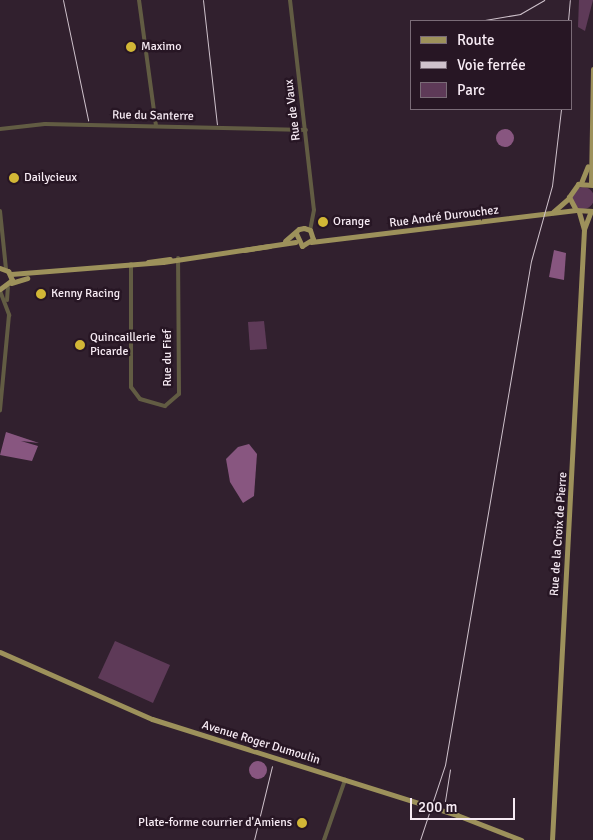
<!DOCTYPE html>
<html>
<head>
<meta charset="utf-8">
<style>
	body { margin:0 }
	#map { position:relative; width:593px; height:840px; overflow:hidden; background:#31202e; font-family:Signika,sans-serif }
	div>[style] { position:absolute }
	.green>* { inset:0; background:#5e3a58 }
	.round { border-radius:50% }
	.water>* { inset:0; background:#885680 }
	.minor>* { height:4px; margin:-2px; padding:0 2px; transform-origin:2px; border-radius:2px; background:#625c43 }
	.major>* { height:5px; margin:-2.5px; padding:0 2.5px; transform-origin:2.5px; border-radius:2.5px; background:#9d915b }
	.rail>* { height:1px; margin:-0.5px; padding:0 0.5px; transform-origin:0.5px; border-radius:0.5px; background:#cfc2cc }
	.dots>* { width:14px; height:14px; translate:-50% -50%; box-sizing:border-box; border:2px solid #271624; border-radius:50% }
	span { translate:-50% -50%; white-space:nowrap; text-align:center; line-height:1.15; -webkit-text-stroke:5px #271624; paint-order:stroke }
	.poi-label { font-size:12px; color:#f7ebf4 }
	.left { translate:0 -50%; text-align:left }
	.right { translate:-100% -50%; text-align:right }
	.street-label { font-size:12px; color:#f7ebf4 }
	.legend { position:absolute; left:410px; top:20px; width:162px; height:90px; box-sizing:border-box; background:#271624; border:1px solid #7a6b77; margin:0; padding:6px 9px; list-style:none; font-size:15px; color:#f7ebf4 }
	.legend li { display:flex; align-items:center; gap:10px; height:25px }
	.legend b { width:25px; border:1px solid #7a6b77 }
	.scale { position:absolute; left:410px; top:798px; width:105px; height:22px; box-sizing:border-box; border:2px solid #f7ebf4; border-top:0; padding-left:6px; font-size:15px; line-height:18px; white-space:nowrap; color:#f7ebf4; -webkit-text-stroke:4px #271624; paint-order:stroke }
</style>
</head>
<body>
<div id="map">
	<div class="green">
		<i style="clip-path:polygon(579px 0,593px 0,585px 31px,578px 27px)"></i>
		<i class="round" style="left:572px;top:187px;width:22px;height:22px"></i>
		<i style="clip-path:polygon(264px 321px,267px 349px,250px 350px,248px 322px)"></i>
		<i style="clip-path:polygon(115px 641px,170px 665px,153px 703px,98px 678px)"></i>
	</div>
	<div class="water">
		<i class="round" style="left:496px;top:129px;width:18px;height:18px"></i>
		<i style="clip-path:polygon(554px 250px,566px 253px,564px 280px,549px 277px)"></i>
		<i style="clip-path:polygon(6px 432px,39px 443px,21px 441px,38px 446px,32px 461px,0 455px)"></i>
		<i style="clip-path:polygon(249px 444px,257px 454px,254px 496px,243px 503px,230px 482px,226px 459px,238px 447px)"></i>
		<i class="round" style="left:249px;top:761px;width:18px;height:18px"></i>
	</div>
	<div class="minor">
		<i style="left:139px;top:0;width:127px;rotate:82.3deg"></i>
		<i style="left:290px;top:0;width:211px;rotate:83.5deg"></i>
		<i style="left:314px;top:210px;width:20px;rotate:101deg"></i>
		<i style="left:0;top:129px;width:45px;rotate:-6.3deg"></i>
		<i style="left:45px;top:124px;width:261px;rotate:1.3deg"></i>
		<i style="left:0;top:211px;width:58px;rotate:84.1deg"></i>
		<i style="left:131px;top:264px;width:123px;rotate:90deg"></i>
		<i style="left:131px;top:387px;width:15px;rotate:53deg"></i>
		<i style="left:140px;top:399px;width:26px;rotate:16deg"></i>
		<i style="left:165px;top:406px;width:18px;rotate:-41deg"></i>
		<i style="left:179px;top:394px;width:136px;rotate:-90.4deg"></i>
		<i style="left:0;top:291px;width:26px;rotate:69deg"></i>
		<i style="left:9px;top:315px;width:96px;rotate:95.4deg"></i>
		<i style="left:7px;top:300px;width:13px;rotate:-86deg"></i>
		<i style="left:324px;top:840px;width:64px;rotate:-70.7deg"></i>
	</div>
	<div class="major">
		<i style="left:581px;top:183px;width:18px;rotate:-68deg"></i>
		<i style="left:591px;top:184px;width:115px;rotate:-89deg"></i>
		<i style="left:593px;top:211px;width:17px;rotate:-177deg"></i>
		<i style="left:576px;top:210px;width:15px;rotate:-118deg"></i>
		<i style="left:569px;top:197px;width:16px;rotate:-55deg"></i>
		<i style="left:578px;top:184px;width:15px;rotate:4deg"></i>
		<i style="left:553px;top:212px;width:21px;rotate:-41deg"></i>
		<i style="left:579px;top:212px;width:18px;rotate:74deg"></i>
		<i style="left:285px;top:241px;width:18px;rotate:-41deg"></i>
		<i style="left:299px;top:229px;width:5px;rotate:-11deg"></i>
		<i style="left:304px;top:228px;width:6px;rotate:18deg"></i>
		<i style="left:310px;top:230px;width:9px;rotate:72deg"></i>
		<i style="left:313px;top:239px;width:13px;rotate:148deg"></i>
		<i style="left:302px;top:246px;width:14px;rotate:-115deg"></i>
		<i style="left:311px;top:242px;width:267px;rotate:-6.9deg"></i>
		<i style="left:244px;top:250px;width:26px;rotate:-9deg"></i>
		<i style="left:148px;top:262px;width:22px;rotate:-8deg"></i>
		<i style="left:0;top:268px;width:9px;rotate:21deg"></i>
		<i style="left:8px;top:271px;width:10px;rotate:66deg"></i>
		<i style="left:12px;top:280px;width:15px;rotate:143deg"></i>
		<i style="left:11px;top:274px;width:152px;rotate:-4.5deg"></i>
		<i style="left:163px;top:262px;width:134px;rotate:-8.6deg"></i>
		<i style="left:11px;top:283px;width:17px;rotate:-17deg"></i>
		<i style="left:0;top:652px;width:166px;rotate:23.8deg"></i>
		<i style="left:152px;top:719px;width:320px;rotate:17.5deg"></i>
		<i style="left:457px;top:815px;width:69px;rotate:21.3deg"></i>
		<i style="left:552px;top:840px;width:612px;rotate:-87deg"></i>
		<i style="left:584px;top:229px;width:19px;rotate:-69deg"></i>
	</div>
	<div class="rail">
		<i style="left:63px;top:0;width:123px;rotate:78.2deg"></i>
		<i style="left:203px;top:0;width:125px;rotate:83.6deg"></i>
		<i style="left:479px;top:21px;width:42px;rotate:-9.7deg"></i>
		<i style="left:520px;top:14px;width:28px;rotate:-30deg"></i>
		<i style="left:568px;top:21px;width:21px;rotate:-85deg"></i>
		<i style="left:445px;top:801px;width:32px;rotate:-81deg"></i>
		<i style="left:254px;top:840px;width:76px;rotate:-76.3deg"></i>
		<i style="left:420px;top:840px;width:79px;rotate:-71.6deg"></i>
		<i style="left:445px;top:765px;width:511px;rotate:-80.32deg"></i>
		<i style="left:531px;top:261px;width:78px;rotate:-74.4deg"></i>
		<i style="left:552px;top:186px;width:78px;rotate:-83.3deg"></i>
	</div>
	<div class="dots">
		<i style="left:131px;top:47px;background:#d2b736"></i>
		<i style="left:14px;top:178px;background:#d2b736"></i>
		<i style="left:323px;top:222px;background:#d2b736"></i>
		<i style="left:41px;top:294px;background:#d2b736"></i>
		<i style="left:80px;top:345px;background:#d2b736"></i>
		<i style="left:302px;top:823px;background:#d2b736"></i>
	</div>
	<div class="poi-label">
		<span class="left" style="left:141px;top:47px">Maximo</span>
		<span class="left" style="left:24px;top:178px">Dailycieux</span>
		<span class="left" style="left:333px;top:222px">Orange</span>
		<span class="left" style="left:51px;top:294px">Kenny Racing</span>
		<span class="left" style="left:90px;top:345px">Quincaillerie<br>Picarde</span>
		<span class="right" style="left:292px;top:823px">Plate-forme courrier d'Amiens</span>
	</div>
	<div class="street-label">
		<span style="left:293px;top:110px;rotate:-97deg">Rue de Vaux</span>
		<span style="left:153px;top:116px;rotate:1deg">Rue du Santerre</span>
		<span style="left:444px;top:217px;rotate:-7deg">Rue André Durouchez</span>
		<span style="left:168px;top:358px;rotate:-90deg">Rue du Fief</span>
		<span style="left:559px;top:534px;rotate:-86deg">Rue de la Croix de Pierre</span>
		<span style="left:261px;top:743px;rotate:17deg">Avenue Roger Dumoulin</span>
	</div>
	<ul class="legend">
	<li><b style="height:6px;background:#9d915b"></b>Route</li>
	<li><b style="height:6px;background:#cfc2cc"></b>Voie ferrée</li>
	<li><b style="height:14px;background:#5e3a58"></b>Parc</li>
	</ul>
	<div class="scale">200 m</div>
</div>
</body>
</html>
